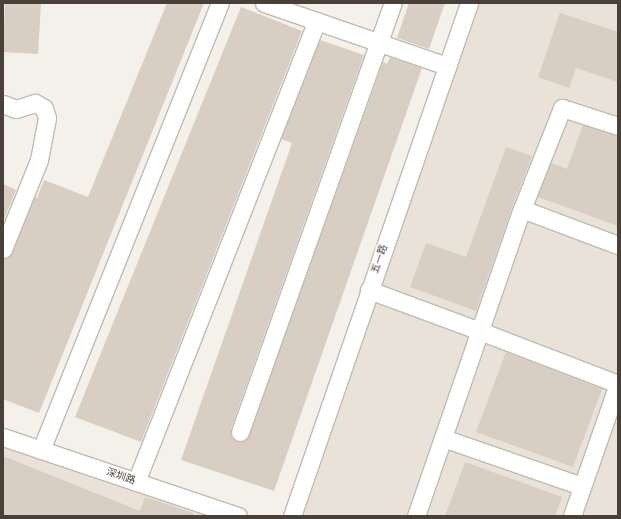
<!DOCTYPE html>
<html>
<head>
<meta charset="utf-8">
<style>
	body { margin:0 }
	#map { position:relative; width:621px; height:519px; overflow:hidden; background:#f4f0ea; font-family:Figtree,"Noto Sans SC",sans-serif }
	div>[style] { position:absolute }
	.residential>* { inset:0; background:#e8e2d9 }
	.building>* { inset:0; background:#d8cec3 }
	.roads { filter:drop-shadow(1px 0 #c3bab0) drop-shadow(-1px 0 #c3bab0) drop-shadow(0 1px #c3bab0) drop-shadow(0 -1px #c3bab0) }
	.minor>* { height:17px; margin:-8.5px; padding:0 8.5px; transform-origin:8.5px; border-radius:8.5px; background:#fff }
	span { translate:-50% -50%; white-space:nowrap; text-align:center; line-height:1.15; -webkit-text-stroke:3.5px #fff; paint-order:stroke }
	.street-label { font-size:10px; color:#484039 }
	.frame { position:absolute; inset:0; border:4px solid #484039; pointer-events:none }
</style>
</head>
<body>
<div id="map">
	<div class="residential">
		<i style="clip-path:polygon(474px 3px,618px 3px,618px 516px,299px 516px)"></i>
		<i style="clip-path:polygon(3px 444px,220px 516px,3px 516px)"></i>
	</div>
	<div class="building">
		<i style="clip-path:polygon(5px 3px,41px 3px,38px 54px,3px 52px)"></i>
		<i style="clip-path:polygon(167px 3px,204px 3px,39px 413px,3px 399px,3px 259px,9px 257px,12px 253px,35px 197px,37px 198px,44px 180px,88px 197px)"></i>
		<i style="clip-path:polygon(409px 3px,445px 3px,429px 49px,397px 38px)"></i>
		<i style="clip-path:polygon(241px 7px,302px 31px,141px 442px,75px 417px)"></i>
		<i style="clip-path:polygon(560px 13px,618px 32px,618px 82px,576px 68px,569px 88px,538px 77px)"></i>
		<i style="clip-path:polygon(320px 40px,364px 55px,231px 429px,232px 438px,237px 442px,246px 440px,249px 435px,383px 62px,387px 64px,390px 57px,422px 68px,274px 491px,181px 460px,292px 143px,281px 139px)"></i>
		<i style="clip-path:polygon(583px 125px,618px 136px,618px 226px,538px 197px,551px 163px,567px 169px)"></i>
		<i style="clip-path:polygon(506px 147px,532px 156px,513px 205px,476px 311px,410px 287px,426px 243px,466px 257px)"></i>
		<i style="clip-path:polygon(3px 184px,16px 190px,3px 222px)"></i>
		<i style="clip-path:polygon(506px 352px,602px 389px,573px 467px,476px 432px)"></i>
		<i style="clip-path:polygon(3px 456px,140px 511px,145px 497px,193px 513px,193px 516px,3px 516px)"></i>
		<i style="clip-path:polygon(465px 462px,562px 497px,555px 516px,445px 516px)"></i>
	</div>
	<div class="roads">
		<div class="minor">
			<i style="left:264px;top:3px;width:194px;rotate:19deg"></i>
			<i style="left:3px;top:104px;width:14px;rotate:21deg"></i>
			<i style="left:16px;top:109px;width:20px;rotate:-18deg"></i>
			<i style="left:35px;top:103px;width:10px;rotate:29deg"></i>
			<i style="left:44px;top:108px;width:10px;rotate:73deg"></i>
			<i style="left:47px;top:118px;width:43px;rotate:100.8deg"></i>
			<i style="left:39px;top:160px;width:96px;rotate:112deg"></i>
			<i style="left:618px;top:126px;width:59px;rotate:-162.2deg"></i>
			<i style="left:562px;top:108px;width:109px;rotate:111.6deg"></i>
			<i style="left:522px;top:209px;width:103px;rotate:20.6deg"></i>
			<i style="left:369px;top:290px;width:118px;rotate:20.3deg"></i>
			<i style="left:480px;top:331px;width:148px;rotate:21deg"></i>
			<i style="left:240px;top:432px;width:455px;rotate:-70.4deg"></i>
			<i style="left:3px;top:437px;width:248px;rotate:18.6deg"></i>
			<i style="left:443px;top:438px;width:147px;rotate:19.1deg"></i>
			<i style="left:41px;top:450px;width:482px;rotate:-68.2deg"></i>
			<i style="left:136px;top:482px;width:495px;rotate:-68.6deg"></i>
			<i style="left:292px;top:516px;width:543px;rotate:-70.96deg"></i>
			<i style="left:416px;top:516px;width:325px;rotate:-71deg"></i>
			<i style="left:572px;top:516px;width:140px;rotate:-70.8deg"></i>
		</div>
	</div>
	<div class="street-label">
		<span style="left:379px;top:259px;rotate:-71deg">五一路</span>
		<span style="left:121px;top:476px;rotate:19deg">深圳路</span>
	</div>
	<div class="frame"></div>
</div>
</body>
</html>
